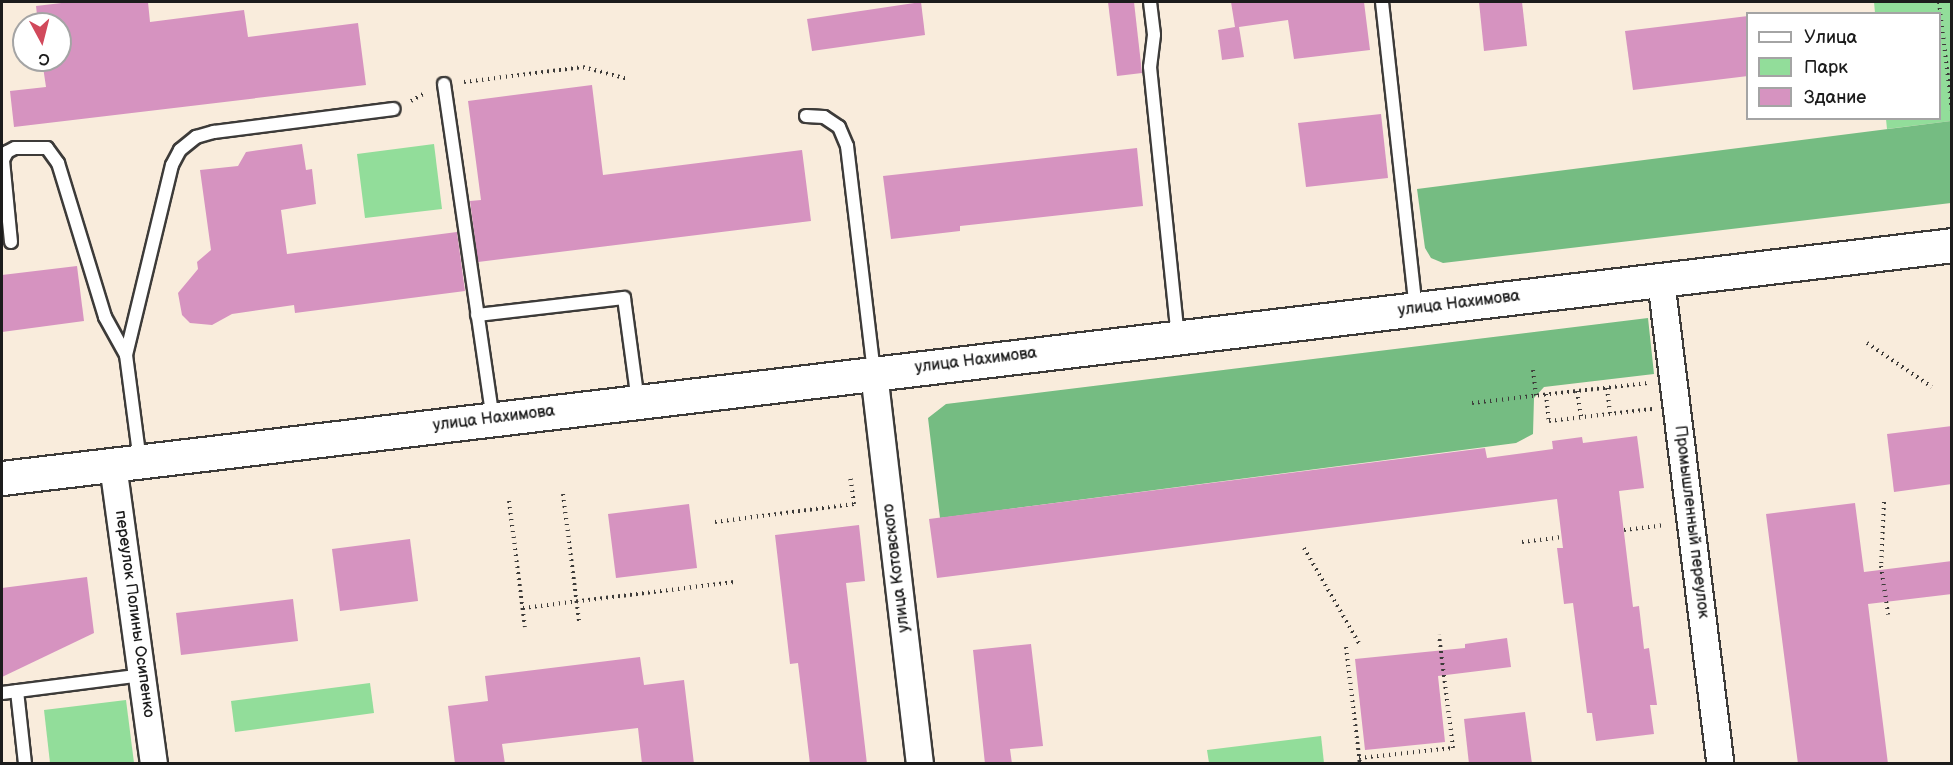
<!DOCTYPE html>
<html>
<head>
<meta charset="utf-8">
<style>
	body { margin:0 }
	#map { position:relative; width:1953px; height:765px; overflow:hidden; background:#f9ecdc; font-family:"Balsamiq Sans",sans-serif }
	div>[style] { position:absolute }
	.green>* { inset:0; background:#92dd9a }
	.forest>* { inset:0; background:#75bc82 }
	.building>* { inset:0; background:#d693c0 }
	.path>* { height:4px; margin-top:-2px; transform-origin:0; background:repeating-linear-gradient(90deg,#3d3b39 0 1.5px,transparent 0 6px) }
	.roads { filter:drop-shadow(2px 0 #3d3b39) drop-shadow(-2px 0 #3d3b39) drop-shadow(0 2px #3d3b39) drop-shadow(0 -2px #3d3b39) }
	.lane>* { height:12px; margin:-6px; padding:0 6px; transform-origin:6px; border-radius:6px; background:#fff }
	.street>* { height:26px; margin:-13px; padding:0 13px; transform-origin:13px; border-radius:13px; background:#fff }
	.primary>* { height:33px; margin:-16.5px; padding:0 16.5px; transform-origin:16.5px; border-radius:16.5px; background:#fff }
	span { translate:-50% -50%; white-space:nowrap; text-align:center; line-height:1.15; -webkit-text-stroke:5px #fff; paint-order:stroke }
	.street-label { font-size:16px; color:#1c1c1c }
	.frame { position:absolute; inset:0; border:3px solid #1c1c1c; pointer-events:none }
	.legend { position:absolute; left:1746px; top:12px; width:195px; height:108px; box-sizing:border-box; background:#fff; border:2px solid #a4a4a4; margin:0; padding:8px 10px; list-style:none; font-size:18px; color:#1c1c1c }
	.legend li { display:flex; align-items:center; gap:12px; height:30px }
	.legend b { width:30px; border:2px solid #a4a4a4 }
	.north { position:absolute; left:12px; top:12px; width:60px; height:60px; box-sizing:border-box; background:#fff; border:2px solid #a4a4a4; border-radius:50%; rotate:173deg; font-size:16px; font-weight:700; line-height:24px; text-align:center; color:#1c1c1c }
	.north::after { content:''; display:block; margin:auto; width:21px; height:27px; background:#d1495b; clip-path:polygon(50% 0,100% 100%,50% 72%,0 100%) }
</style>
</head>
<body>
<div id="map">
	<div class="green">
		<i style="clip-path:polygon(1874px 2px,1951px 2px,1951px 121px,1887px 129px,1886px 119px,1940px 118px,1940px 14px,1875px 13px)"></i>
		<i style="clip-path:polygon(434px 144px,442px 209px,365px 218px,357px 154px)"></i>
		<i style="clip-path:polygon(370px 683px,374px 713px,235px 732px,231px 701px)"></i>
		<i style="clip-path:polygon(126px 700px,134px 763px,50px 763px,44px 710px)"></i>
		<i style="clip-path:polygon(1321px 736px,1324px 763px,1209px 763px,1207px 750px)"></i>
	</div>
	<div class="forest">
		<i style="clip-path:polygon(1951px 121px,1951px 203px,1443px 263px,1431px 258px,1425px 248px,1417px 189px)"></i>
		<i style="clip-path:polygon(1648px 318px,1654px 374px,1544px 387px,1534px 398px,1533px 434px,1516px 443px,940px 518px,928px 418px,946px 404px)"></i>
	</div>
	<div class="building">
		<i style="clip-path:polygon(70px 2px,148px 2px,150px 22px,244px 10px,248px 37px,358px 23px,366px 85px,14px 127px,10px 91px,46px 87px,42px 60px,60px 60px,60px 24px,38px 24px,36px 6px)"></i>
		<i style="clip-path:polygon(921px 2px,925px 35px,812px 51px,807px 19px)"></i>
		<i style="clip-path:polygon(1108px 2px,1134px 2px,1142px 73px,1117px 76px)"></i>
		<i style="clip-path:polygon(1231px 2px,1364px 2px,1370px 50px,1294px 59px,1288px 20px,1239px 27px,1244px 57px,1222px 60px,1218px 30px,1235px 27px)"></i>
		<i style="clip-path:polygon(1479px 2px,1522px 2px,1527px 46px,1484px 51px)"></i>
		<i style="clip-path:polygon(1748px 16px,1748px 76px,1633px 90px,1625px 31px)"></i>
		<i style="clip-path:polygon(592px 85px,603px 175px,802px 150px,811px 221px,478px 262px,470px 201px,481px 200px,468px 101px)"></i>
		<i style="clip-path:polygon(1381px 114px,1388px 178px,1306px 187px,1298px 123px)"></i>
		<i style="clip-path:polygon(302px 144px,306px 170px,312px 169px,316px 204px,281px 210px,287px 254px,457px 232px,465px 291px,295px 313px,294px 305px,232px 314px,212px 325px,190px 323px,182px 315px,178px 293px,198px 269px,197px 262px,211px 250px,200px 170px,238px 166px,246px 152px)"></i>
		<i style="clip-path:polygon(1137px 148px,1143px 206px,960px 226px,960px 231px,891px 239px,883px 176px)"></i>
		<i style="clip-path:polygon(77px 266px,84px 321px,2px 332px,2px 275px)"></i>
		<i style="clip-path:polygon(1952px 426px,1952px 484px,1894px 492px,1887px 434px)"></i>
		<i style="clip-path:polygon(1637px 436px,1644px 488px,1619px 491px,1633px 607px,1639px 606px,1644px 649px,1649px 648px,1657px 705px,1650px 705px,1654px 734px,1596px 741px,1592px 713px,1587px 713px,1573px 603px,1564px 604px,1557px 548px,1563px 548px,1557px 499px,937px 578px,929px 519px,1485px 448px,1487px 458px,1553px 449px,1552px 441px,1582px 437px,1583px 443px)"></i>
		<i style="clip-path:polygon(1855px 503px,1864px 572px,1952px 561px,1952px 594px,1868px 604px,1888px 764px,1798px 764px,1766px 514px)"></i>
		<i style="clip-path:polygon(689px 504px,697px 568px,616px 578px,608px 514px)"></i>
		<i style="clip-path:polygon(859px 525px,865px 581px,846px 583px,867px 764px,810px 764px,798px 663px,790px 664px,775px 535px)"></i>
		<i style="clip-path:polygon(410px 539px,418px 601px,340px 611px,332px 549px)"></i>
		<i style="clip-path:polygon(87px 577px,94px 633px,2px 677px,2px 588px)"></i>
		<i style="clip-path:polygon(293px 599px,298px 641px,181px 655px,176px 613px)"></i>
		<i style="clip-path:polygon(1507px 638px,1511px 667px,1438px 676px,1445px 742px,1365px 750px,1355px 659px,1465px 648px,1465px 644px)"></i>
		<i style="clip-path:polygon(1031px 644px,1043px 746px,1010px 749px,1012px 764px,985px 764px,973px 650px)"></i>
		<i style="clip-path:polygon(640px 657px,644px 685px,684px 680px,694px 764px,642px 764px,638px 728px,502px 744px,505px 764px,455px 764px,448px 706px,488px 701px,485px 676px)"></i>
		<i style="clip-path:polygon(1525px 712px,1532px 764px,1469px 764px,1464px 719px)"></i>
	</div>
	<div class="path">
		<i style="left:1939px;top:2px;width:110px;rotate:83.2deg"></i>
		<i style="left:464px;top:82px;width:120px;rotate:-7.2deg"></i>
		<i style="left:583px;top:67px;width:47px;rotate:14.9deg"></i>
		<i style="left:411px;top:101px;width:16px;rotate:-30deg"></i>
		<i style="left:1867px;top:343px;width:78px;rotate:34.1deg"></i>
		<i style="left:1533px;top:370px;width:26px;rotate:83deg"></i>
		<i style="left:1607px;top:388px;width:26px;rotate:83deg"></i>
		<i style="left:1577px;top:391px;width:26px;rotate:81deg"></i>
		<i style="left:1546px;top:394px;width:27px;rotate:84deg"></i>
		<i style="left:1549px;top:421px;width:104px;rotate:-6.6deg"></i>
		<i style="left:1472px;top:403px;width:177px;rotate:-6.5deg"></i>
		<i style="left:563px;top:494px;width:128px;rotate:82.8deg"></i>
		<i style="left:509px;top:501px;width:127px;rotate:82.8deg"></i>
		<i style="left:1884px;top:502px;width:64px;rotate:92.7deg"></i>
		<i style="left:1881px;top:566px;width:49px;rotate:81.7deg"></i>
		<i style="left:715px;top:522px;width:140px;rotate:-7.4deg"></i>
		<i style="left:854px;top:504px;width:28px;rotate:-98deg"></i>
		<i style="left:1624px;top:530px;width:42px;rotate:-6.8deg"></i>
		<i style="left:1522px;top:542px;width:39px;rotate:-7deg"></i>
		<i style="left:1304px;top:548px;width:112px;rotate:60deg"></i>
		<i style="left:523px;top:608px;width:215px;rotate:-7deg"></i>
		<i style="left:1346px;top:647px;width:118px;rotate:83.2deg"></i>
		<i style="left:1359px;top:758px;width:95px;rotate:-6.1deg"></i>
		<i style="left:1453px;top:748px;width:114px;rotate:-97.1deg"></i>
	</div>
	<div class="roads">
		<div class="lane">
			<i style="left:1150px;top:2px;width:33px;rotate:83deg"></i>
			<i style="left:1154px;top:35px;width:32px;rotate:97deg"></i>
			<i style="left:1150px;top:67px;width:270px;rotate:84.1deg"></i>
			<i style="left:1382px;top:2px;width:308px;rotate:83.7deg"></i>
			<i style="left:444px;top:84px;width:338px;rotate:81.7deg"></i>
			<i style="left:806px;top:116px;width:18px;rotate:3deg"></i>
			<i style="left:824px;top:117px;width:18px;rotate:34deg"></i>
			<i style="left:839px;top:127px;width:21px;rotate:67deg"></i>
			<i style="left:847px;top:146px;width:228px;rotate:83.2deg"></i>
			<i style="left:11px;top:242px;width:82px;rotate:-95.6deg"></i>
			<i style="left:3px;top:160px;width:9px;rotate:-63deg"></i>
			<i style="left:7px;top:152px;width:9px;rotate:-27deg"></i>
			<i style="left:15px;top:148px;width:32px"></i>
			<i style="left:47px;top:148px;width:19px;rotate:54deg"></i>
			<i style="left:58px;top:163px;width:161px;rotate:73deg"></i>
			<i style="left:105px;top:317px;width:43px;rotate:61.1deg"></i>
			<i style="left:126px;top:355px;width:107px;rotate:82.5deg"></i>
			<i style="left:477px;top:315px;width:148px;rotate:-6.6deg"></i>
			<i style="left:624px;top:298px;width:104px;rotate:82.3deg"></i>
			<i style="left:126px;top:355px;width:195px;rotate:-76.4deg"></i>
			<i style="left:172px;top:165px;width:17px;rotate:-62deg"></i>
			<i style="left:180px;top:150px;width:21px;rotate:-39deg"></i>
			<i style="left:196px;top:137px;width:19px;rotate:-16deg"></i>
			<i style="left:214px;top:132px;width:181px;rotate:-7.3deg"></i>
			<i style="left:17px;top:691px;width:73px;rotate:83.7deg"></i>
			<i style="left:2px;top:693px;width:141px;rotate:-7.3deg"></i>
		</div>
		<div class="street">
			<i style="left:1661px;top:280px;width:488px;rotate:83deg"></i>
			<i style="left:874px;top:373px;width:394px;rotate:83.3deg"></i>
			<i style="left:113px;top:465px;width:302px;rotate:82.2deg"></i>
		</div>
		<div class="primary">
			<i style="left:2px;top:478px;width:1964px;rotate:-6.81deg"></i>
		</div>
	</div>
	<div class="street-label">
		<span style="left:1459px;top:304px;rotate:-7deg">улица Нахимова</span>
		<span style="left:976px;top:361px;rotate:-7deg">улица Нахимова</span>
		<span style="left:494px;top:419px;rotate:-7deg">улица Нахимова</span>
		<span style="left:1691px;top:522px;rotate:83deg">Промышленный переулок</span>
		<span style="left:897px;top:568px;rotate:-97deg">улица Котовского</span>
		<span style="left:134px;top:614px;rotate:82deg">переулок Полины Осипенко</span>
	</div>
	<div class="frame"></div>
	<ul class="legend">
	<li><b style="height:8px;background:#fff"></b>Улица</li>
	<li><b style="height:16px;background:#92dd9a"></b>Парк</li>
	<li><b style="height:16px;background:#d693c0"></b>Здание</li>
	</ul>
	<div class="north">С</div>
</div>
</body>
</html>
